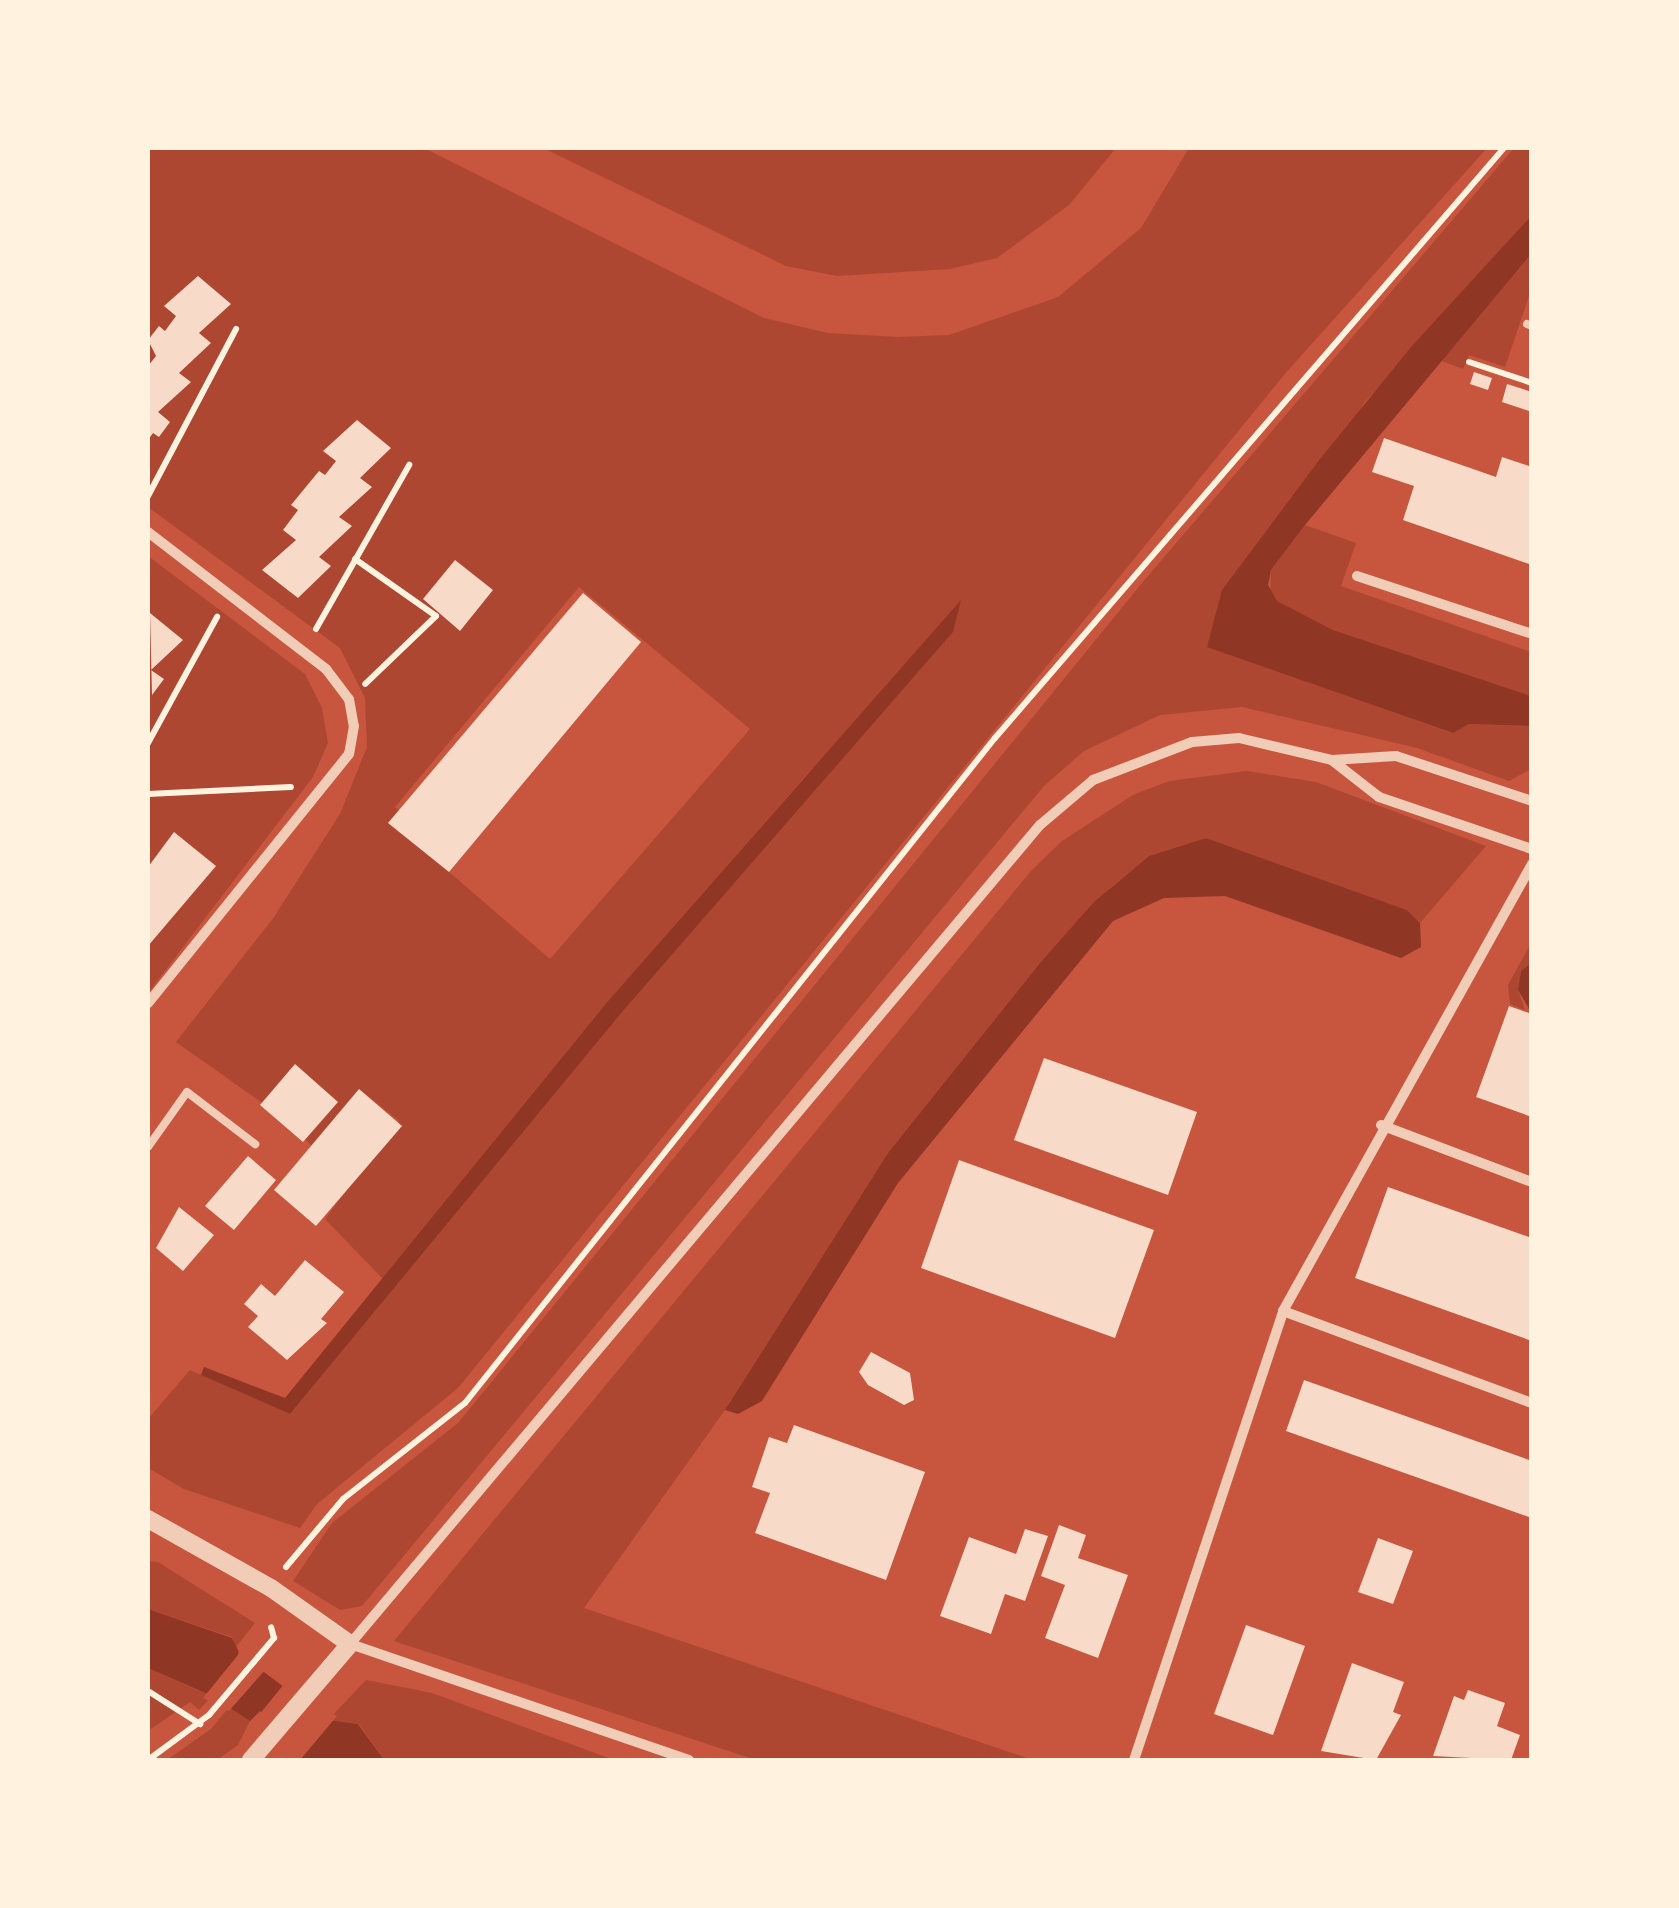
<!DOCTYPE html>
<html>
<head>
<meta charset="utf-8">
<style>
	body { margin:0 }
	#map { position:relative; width:1679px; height:1908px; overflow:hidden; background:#c8553d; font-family:"Varela Round",sans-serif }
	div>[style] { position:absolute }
	.green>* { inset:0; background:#ae4732 }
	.water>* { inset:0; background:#8f3625 }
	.pier>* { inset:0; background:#c8553d }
	.building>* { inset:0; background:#f7dbc8 }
	.path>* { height:6px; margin:-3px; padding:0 3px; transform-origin:3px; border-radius:3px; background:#fff3e0 }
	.service>* { height:8px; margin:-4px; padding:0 4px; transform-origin:4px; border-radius:4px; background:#f1ccb7 }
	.minor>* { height:10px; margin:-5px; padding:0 5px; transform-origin:5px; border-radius:5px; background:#f1ccb7 }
	.tertiary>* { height:18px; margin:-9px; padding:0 9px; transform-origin:9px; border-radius:9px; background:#f1ccb7 }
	span { translate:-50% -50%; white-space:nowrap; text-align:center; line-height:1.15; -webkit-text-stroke:8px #fff3e0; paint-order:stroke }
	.frame { position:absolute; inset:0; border:150px solid #fff3e0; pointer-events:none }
</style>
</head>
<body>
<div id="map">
	<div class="green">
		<i style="clip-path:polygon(evenodd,148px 148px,424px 148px,764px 318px,828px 333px,898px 337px,949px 335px,1058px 297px,1141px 228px,1189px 148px,1487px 148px,1284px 375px,458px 1388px,317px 1504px,300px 1528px,184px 1489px,148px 1468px,148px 1419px,190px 1370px,290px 1414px,623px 1011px,953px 632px,809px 772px,608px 1001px,383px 1279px,325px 1219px,399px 1121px,363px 1092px,317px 1151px,281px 1116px,176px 1042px,274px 917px,340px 814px,367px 747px,365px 698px,340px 648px,148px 507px,148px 148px,579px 587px,750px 729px,550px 959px,449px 872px,451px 854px,395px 807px,579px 587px)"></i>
		<i style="clip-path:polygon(543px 148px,1116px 148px,1069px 205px,997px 258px,950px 269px,837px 276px,786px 266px)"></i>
		<i style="clip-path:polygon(1514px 148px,1531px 148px,1531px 216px,1365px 402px,1207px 646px,1452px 733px,1469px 724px,1531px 726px,1531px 769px,1509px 781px,1417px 748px,1242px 707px,1160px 715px,1084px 751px,1044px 786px,362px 1606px,340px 1610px,293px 1581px,332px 1523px,458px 1423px,1142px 583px)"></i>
		<i style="clip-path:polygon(1531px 254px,1531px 290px,1505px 367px,1469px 355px,1463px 369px,1439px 360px)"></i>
		<i style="clip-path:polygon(1305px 525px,1356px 543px,1341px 586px,1531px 652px,1531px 696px,1333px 630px,1277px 601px,1270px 594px,1271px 570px)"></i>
		<i style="clip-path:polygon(148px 556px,305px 674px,322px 708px,328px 743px,313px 777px,148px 993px)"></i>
		<i style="clip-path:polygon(1247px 771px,1316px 782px,1486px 846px,1420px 923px,1407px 910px,1206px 838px,1149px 856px,1111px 887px,1040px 963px,888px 1153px,725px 1410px,584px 1608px,1033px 1760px,756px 1760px,394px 1641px,1031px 871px,1062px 841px,1133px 795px,1169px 781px)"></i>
		<i style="clip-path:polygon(1531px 943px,1531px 963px,1521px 971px,1518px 990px,1525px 1010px,1510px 1004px,1508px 985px)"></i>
		<i style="clip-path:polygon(148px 1561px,158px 1562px,255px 1623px,236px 1647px,232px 1637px,148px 1609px)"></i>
		<i style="clip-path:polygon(148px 1668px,197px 1690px,212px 1696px,199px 1710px,190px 1702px,148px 1731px)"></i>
		<i style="clip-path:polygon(366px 1680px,432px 1693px,614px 1760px,384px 1760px,359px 1724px,328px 1720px)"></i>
		<i style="clip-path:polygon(230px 1706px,250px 1721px,238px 1745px,217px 1760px,167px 1760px,211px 1729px)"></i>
	</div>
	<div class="water">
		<i style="clip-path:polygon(1531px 216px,1531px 254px,1305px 525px,1271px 570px,1268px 585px,1277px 601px,1333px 630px,1531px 696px,1531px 726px,1469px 724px,1453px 733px,1207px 647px,1222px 590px,1320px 459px,1411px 347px)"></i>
		<i style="clip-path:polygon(961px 600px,953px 632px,623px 1011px,290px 1414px,201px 1375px,204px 1367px,285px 1398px,608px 1001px)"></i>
		<i style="clip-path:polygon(1206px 838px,1407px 910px,1420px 923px,1421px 947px,1401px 958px,1225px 896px,1164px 898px,1113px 921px,898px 1183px,762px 1401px,738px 1414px,725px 1410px,888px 1153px,1040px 963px,1095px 901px,1149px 856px)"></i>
		<i style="clip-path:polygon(1531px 963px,1531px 1012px,1518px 990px,1521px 971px)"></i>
		<i style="clip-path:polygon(148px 1609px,232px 1638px,240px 1654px,328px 1720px,358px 1724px,384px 1760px,301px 1760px,260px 1711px,250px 1721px,212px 1696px,148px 1668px)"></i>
	</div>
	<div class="pier">
		<i style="clip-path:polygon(240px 1642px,266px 1669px,229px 1711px,203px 1698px,238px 1655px)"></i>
		<i style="clip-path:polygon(284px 1684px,337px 1716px,300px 1760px,259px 1718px,254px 1724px,253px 1725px,250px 1726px)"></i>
	</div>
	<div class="building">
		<i style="clip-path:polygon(198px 276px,231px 304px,199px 333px,211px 343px,179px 373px,191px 382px,158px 412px,170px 422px,159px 437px,153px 433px,148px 440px,148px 366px,156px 356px,148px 340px,159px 326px,165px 331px,176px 316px,164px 306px)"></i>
		<i style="clip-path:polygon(1474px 372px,1492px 378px,1488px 390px,1470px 384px)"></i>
		<i style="clip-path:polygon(1507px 384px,1532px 392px,1532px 412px,1502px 402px)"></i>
		<i style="clip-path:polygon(357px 420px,391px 448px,360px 478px,372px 487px,339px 517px,352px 526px,319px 557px,331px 566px,298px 598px,262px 570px,296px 540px,283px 530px,298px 510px,291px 505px,319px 471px,325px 475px,336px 461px,323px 451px)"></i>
		<i style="clip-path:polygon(1384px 438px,1496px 477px,1502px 457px,1532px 467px,1532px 565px,1403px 520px,1414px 486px,1372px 472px)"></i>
		<i style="clip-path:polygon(455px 560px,493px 590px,460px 631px,423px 599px)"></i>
		<i style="clip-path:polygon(583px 593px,641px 642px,449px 872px,388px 823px)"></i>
		<i style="clip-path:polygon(150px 613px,183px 640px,151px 670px,164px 679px,152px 695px)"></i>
		<i style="clip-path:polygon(174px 832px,216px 866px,148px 946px,148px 867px)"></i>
		<i style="clip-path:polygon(1509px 1006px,1532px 1014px,1532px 1117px,1476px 1097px)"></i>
		<i style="clip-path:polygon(1044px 1058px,1197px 1112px,1168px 1195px,1014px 1140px)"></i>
		<i style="clip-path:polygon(295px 1064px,338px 1102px,303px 1142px,260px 1105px)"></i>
		<i style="clip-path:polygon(359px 1089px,402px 1126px,316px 1226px,274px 1190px)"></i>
		<i style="clip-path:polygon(248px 1156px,276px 1180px,234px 1230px,205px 1206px)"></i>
		<i style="clip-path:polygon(959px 1160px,1154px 1230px,1115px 1338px,921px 1268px)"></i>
		<i style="clip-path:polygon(1388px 1187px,1532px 1238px,1532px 1341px,1355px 1278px)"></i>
		<i style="clip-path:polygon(179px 1207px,214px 1235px,183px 1271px,156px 1248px)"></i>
		<i style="clip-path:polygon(305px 1260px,344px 1292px,321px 1319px,327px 1323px,287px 1360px,248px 1327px,258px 1316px,244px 1304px,261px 1284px,275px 1296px)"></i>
		<i style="clip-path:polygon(871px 1352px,910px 1373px,914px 1400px,904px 1405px,868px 1385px,859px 1372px)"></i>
		<i style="clip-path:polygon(1304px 1380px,1532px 1461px,1532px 1518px,1286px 1431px)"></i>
		<i style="clip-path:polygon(794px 1425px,925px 1472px,886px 1580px,755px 1533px,770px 1493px,752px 1487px,769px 1437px,787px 1443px)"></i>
		<i style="clip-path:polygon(1059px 1525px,1086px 1535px,1078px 1558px,1128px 1575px,1098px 1658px,1045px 1638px,1065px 1585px,1041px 1576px)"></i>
		<i style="clip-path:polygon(1025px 1529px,1048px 1536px,1025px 1601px,1005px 1594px,991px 1634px,940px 1616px,969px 1537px,1016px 1554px)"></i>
		<i style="clip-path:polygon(1378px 1538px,1413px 1551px,1393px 1604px,1358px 1592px)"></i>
		<i style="clip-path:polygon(1246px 1625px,1305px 1646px,1273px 1735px,1214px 1714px)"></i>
		<i style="clip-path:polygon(1352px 1663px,1404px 1682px,1393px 1712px,1401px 1715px,1376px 1760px,1321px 1751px)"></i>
		<i style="clip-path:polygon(1468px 1690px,1505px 1703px,1497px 1726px,1520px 1735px,1511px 1760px,1433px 1756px,1454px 1696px,1464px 1700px)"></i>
	</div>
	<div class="path">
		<i style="left:1469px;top:362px;width:66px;rotate:18.4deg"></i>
		<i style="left:148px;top:496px;width:189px;rotate:-62.2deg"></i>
		<i style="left:355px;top:559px;width:99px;rotate:35.1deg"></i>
		<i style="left:436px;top:616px;width:98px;rotate:136.2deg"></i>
		<i style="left:316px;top:629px;width:189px;rotate:-60.4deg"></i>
		<i style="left:148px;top:743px;width:144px;rotate:-61.3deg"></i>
		<i style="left:148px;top:794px;width:143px;rotate:-2.8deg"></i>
		<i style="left:286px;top:1567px;width:89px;rotate:-50deg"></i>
		<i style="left:343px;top:1499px;width:155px;rotate:-38.2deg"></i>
		<i style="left:465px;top:1403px;width:850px;rotate:-51.45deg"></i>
		<i style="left:995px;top:738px;width:779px;rotate:-49.22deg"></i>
		<i style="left:148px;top:1691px;width:62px;rotate:32.4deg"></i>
		<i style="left:148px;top:1760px;width:76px;rotate:-36.4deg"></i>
		<i style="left:209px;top:1715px;width:101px;rotate:-49.8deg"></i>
		<i style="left:274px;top:1638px;width:11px;rotate:-105deg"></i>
	</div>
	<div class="service">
		<i style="left:1527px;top:324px;width:5px;rotate:22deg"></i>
		<i style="left:148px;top:1147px;width:67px;rotate:-54.7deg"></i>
		<i style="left:187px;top:1092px;width:86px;rotate:37.4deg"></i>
	</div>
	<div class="minor">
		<i style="left:148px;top:532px;width:225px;rotate:37.6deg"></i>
		<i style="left:326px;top:669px;width:38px;rotate:53deg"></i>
		<i style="left:349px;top:699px;width:27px;rotate:80deg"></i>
		<i style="left:354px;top:726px;width:28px;rotate:100deg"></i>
		<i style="left:349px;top:754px;width:320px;rotate:128.9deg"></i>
		<i style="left:1357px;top:576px;width:184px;rotate:18.3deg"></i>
		<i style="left:1333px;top:761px;width:58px;rotate:38deg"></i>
		<i style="left:1379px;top:797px;width:162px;rotate:18.8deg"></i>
		<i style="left:1381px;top:1125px;width:161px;rotate:20.7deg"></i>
		<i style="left:1283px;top:1311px;width:265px;rotate:20.3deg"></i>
		<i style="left:689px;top:1760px;width:358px;rotate:-161.1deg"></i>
		<i style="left:350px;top:1644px;width:1071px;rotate:-49.89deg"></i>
		<i style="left:1040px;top:825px;width:70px;rotate:-40.3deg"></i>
		<i style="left:1093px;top:780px;width:106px;rotate:-21deg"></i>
		<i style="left:1192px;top:742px;width:47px;rotate:-4.9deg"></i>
		<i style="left:1239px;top:738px;width:96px;rotate:13.3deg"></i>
		<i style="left:1332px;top:760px;width:64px;rotate:-3.6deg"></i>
		<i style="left:1396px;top:756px;width:143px;rotate:18.3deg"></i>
		<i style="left:1134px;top:1760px;width:473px;rotate:-71.6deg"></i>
		<i style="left:1283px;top:1311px;width:512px;rotate:-60.88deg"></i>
	</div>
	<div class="tertiary">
		<i style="left:148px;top:1519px;width:141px;rotate:29.3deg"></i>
		<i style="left:271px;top:1588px;width:97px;rotate:35.3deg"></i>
		<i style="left:350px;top:1644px;width:153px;rotate:130.5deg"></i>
	</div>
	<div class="frame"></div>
</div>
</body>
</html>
